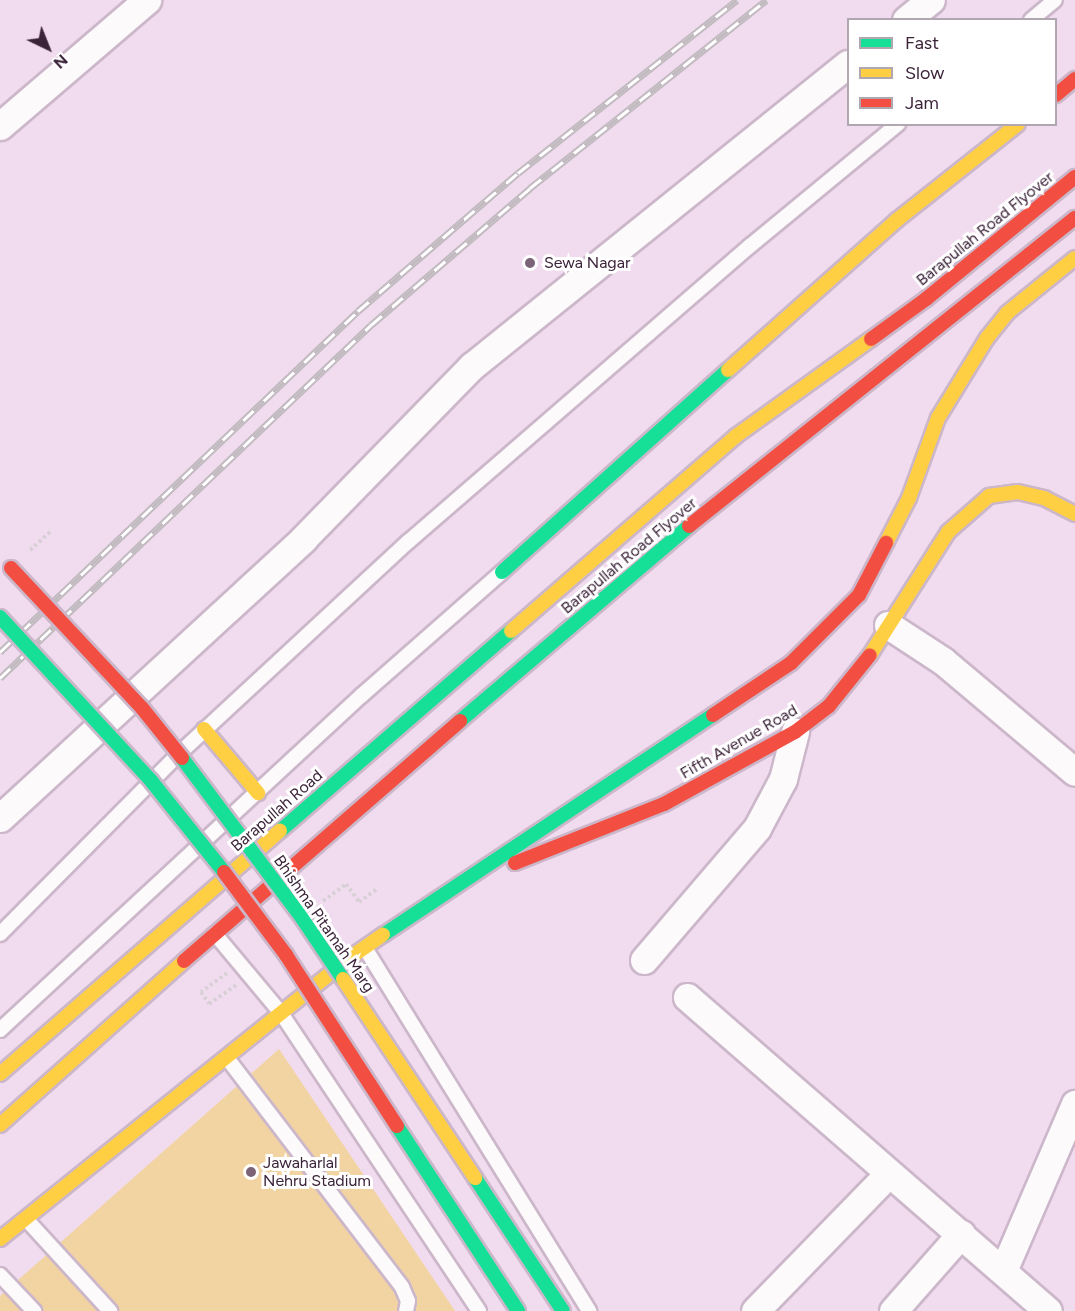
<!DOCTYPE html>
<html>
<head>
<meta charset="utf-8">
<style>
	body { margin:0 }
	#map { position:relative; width:1075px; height:1311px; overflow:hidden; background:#f1dbee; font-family:Figtree,sans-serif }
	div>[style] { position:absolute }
	.green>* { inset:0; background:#f2d4a2 }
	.path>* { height:4px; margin-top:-2px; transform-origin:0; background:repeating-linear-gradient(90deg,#d8d0d6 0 3px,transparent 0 6px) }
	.roads { filter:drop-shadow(2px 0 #ccb7ca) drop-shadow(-2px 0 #ccb7ca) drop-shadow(0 2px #ccb7ca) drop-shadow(0 -2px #ccb7ca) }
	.lane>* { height:14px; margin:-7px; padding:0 7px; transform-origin:7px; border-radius:7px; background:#fdfafc }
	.street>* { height:27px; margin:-13.5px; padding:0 13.5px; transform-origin:13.5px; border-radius:13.5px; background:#fdfafc }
	.fast>* { height:14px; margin:-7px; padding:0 7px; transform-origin:7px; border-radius:7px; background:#16e098 }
	.slow>* { height:14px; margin:-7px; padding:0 7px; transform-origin:7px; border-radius:7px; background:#ffcf43 }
	.jam>* { height:14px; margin:-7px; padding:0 7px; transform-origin:7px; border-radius:7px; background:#f24e42 }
	.rail>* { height:7px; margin-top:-3.5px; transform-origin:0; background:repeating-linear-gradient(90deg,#fff 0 14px,#c1bbc0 0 28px); box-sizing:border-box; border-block:2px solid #c1bbc0 }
	.bridges { filter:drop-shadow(2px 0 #ccb7ca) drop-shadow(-2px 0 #ccb7ca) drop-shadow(0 2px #ccb7ca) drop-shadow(0 -2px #ccb7ca) }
	.fast-bridge>* { height:14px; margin:-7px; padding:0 7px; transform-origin:7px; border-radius:7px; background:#16e098 }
	.slow-bridge>* { height:14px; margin:-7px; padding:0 7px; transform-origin:7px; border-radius:7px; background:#ffcf43 }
	.jam-bridge>* { height:14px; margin:-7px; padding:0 7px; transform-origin:7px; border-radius:7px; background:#f24e42 }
	.dots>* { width:16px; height:16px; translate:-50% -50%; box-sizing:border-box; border:3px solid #fff; border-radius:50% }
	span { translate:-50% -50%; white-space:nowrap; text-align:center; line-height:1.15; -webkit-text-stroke:6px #fff; paint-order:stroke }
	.street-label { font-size:16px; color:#3b2339 }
	.poi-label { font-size:16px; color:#3b2339 }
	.left { translate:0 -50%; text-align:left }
	.legend { position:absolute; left:847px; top:18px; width:210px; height:108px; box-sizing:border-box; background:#fff; border:2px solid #b1a7b0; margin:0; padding:8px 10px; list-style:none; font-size:18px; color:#3b2339 }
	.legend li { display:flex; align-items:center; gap:12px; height:30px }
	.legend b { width:30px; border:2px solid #b1a7b0 }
	.north { position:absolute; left:18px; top:18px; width:60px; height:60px; -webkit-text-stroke:4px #fff; paint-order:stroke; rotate:137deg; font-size:16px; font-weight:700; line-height:24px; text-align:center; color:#3b2339 }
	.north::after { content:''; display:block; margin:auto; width:21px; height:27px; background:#3b2339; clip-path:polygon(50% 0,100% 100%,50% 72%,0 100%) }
</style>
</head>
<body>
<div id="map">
	<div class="green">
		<i style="clip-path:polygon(279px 1049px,455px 1311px,0 1311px,0 1296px)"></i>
	</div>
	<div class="path">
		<i style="left:30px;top:550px;width:28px;rotate:-42deg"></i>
		<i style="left:323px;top:901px;width:29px;rotate:-36deg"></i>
		<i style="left:346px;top:884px;width:22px;rotate:54deg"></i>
		<i style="left:359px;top:902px;width:22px;rotate:-36deg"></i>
		<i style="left:227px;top:973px;width:32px;rotate:144deg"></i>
		<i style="left:201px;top:992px;width:14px;rotate:56deg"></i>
		<i style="left:209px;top:1004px;width:33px;rotate:-35deg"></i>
	</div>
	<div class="roads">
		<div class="lane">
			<i style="left:1031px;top:20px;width:31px;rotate:-40deg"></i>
			<i style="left:0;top:934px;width:260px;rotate:-45.2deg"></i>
			<i style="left:183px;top:750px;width:306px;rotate:-42.8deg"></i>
			<i style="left:408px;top:542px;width:452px;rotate:-40.9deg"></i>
			<i style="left:750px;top:246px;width:192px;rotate:-39.5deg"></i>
			<i style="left:215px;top:934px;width:103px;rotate:50.1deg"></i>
			<i style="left:281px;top:1013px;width:358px;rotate:56.4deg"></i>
			<i style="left:365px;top:948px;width:427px;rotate:58.3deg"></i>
			<i style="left:0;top:1030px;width:493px;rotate:-42.8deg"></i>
			<i style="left:362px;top:695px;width:186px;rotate:-41.3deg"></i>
			<i style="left:227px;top:1058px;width:288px;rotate:52.6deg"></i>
			<i style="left:402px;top:1287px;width:15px;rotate:67deg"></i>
			<i style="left:408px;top:1301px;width:10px;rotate:101deg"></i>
			<i style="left:26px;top:1219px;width:125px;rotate:47.6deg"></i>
			<i style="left:0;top:1275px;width:50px;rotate:46.6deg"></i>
		</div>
		<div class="street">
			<i style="left:906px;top:20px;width:32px;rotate:-39deg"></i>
			<i style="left:0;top:126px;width:194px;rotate:-40.6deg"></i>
			<i style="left:888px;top:625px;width:66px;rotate:33.2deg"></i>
			<i style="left:943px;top:661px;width:172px;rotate:40.1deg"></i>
			<i style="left:0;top:818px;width:413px;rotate:-42.6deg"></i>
			<i style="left:304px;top:538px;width:240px;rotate:-45.7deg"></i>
			<i style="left:472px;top:366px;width:482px;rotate:-38.8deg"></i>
			<i style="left:644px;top:960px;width:174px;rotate:-49.4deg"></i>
			<i style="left:757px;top:828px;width:55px;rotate:-62deg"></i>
			<i style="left:783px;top:779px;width:49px;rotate:-75.7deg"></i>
			<i style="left:687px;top:997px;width:478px;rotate:41deg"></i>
			<i style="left:1003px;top:1271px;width:182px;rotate:-66.7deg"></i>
			<i style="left:755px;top:1311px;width:191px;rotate:-45.8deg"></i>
			<i style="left:893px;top:1311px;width:103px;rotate:-48.6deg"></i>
		</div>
		<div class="fast">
			<i style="left:502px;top:572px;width:303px;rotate:-41.8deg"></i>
			<i style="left:460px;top:721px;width:301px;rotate:-40.4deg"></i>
			<i style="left:280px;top:831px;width:306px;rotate:-40.9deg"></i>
			<i style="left:383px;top:935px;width:397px;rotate:-33.7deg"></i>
		</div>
		<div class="slow">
			<i style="left:728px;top:370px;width:226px;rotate:-41.6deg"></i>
			<i style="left:897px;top:220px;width:154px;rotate:-38.4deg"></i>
			<i style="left:886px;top:543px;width:51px;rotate:-62.9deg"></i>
			<i style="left:909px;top:498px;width:85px;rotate:-70.1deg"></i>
			<i style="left:938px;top:418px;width:94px;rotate:-58.5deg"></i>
			<i style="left:987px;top:338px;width:32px;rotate:-51deg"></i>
			<i style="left:1007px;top:313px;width:87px;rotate:-39deg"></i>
			<i style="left:511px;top:631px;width:298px;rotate:-40.9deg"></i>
			<i style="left:736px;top:436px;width:166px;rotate:-35.7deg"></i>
			<i style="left:870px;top:655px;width:146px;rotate:-57.6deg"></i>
			<i style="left:948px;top:532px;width:55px;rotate:-41.3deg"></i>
			<i style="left:989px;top:496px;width:29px;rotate:-8deg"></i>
			<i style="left:1018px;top:492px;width:27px;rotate:13deg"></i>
			<i style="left:1044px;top:498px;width:35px;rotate:27deg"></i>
			<i style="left:204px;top:729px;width:84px;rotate:49.8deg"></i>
			<i style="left:0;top:1074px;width:371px;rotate:-41deg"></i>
			<i style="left:0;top:1125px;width:246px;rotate:-41.7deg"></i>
			<i style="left:0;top:1239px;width:450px;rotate:-38.8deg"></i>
			<i style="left:351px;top:957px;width:39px;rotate:-35deg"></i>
		</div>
		<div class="jam">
			<i style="left:1056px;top:95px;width:25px;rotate:-40deg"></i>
			<i style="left:871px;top:339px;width:68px;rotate:-36deg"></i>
			<i style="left:926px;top:299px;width:193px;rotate:-39.3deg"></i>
			<i style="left:689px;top:526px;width:494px;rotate:-38.6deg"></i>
			<i style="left:713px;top:715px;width:94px;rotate:-33.7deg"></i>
			<i style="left:791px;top:663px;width:96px;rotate:-45deg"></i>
			<i style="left:859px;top:595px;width:59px;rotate:-62.6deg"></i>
			<i style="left:515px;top:863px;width:160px;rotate:-21.6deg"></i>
			<i style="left:664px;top:804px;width:149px;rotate:-28.8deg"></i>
			<i style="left:795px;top:732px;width:43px;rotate:-37.4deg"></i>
			<i style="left:829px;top:706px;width:65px;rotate:-51.2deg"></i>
			<i style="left:184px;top:961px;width:366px;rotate:-41deg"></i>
		</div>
	</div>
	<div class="rail">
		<i style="left:0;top:652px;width:494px;rotate:-43.6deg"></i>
		<i style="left:358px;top:311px;width:211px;rotate:-40.8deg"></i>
		<i style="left:518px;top:173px;width:279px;rotate:-38.3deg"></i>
		<i style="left:0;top:678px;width:512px;rotate:-43.58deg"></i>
		<i style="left:371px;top:325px;width:210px;rotate:-40.7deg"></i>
		<i style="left:530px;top:188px;width:302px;rotate:-38.5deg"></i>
	</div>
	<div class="bridges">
		<div class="fast-bridge">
			<i style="left:0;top:617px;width:224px;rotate:47.3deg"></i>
			<i style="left:152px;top:782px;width:115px;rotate:51.3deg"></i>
			<i style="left:182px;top:758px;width:200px;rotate:53.1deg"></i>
			<i style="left:302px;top:918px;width:73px;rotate:56.1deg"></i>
			<i style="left:397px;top:1126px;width:221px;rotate:56.8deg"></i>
			<i style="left:475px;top:1178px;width:159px;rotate:56.5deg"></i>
		</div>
		<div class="slow-bridge">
			<i style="left:343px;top:979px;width:239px;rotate:56.4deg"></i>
		</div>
		<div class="jam-bridge">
			<i style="left:11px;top:568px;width:192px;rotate:46.9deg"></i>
			<i style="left:142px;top:708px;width:64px;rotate:51.3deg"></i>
			<i style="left:224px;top:872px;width:104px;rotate:53.2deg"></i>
			<i style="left:286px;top:955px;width:204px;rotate:57deg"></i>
		</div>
	</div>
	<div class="dots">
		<i style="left:530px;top:263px;background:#7b6378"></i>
		<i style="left:251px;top:1172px;background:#7b6378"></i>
	</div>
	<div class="street-label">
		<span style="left:985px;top:229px;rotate:-39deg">Barapullah Road Flyover</span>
		<span style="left:629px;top:556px;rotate:-40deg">Barapullah Road Flyover</span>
		<span style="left:739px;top:742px;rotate:-30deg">Fifth Avenue Road</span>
		<span style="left:277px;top:811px;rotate:-41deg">Barapullah Road</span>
		<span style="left:324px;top:924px;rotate:55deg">Bhishma Pitamah Marg</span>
	</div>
	<div class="poi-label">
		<span class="left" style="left:544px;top:263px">Sewa Nagar</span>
		<span class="left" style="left:263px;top:1172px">Jawaharlal<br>Nehru Stadium</span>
	</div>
	<ul class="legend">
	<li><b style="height:8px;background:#16e098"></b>Fast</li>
	<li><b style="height:8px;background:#ffcf43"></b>Slow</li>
	<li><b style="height:8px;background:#f24e42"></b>Jam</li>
	</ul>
	<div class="north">N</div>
</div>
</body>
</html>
